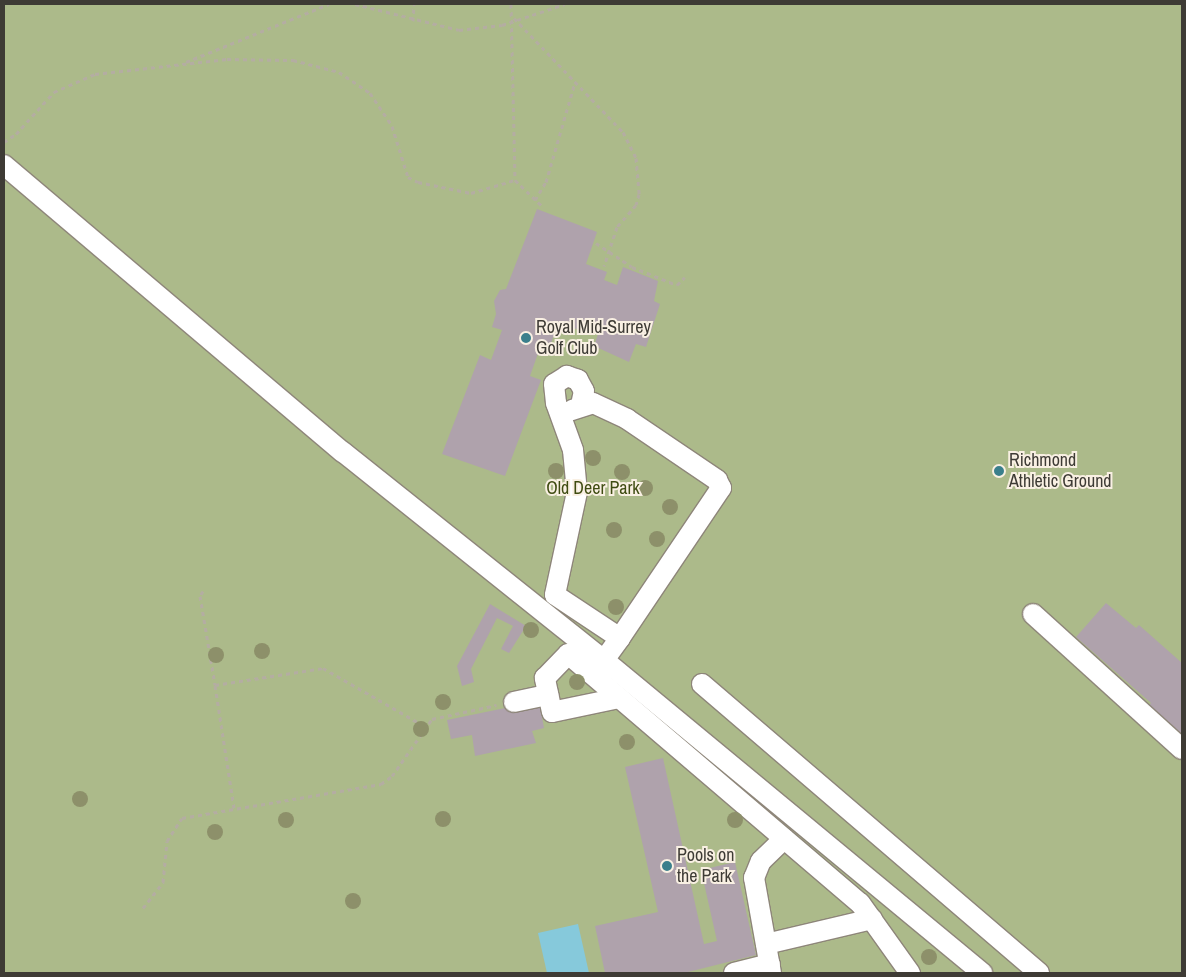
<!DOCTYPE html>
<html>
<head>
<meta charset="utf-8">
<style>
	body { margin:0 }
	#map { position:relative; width:1186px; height:977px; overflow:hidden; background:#ece3d5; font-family:"Archivo Narrow",sans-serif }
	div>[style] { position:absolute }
	.green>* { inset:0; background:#acba8a }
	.water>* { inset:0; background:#86c9db }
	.building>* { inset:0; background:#afa2ac }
	.path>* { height:3px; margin-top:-1.5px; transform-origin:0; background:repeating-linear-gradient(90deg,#b4ada2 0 4px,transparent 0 8px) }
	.roads { filter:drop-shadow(1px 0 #8e867a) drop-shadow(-1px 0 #8e867a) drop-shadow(0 1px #8e867a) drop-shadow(0 -1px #8e867a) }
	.minor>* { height:20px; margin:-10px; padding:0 10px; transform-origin:10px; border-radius:10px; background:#fff }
	.trees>* { width:16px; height:16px; margin:-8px; border-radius:50%; background:#8d906a }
	.dots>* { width:14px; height:14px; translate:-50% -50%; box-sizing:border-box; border:2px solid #f9f0e3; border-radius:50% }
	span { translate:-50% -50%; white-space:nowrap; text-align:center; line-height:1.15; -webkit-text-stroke:4px #f9f0e3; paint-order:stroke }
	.poi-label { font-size:18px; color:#3e3b35 }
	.left { translate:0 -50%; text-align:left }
	.park-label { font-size:18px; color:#3f4c12 }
	.frame { position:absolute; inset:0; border:5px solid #3e3b35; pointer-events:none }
</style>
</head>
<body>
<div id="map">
	<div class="green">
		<i style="clip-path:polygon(4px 4px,1182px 4px,1182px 973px,4px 973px)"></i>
	</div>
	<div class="water">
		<i style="clip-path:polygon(578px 924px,589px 973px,547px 973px,538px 933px)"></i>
	</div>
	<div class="building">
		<i style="clip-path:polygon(537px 209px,597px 232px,586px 264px,607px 272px,604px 280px,617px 285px,623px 267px,658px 281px,654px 301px,660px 304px,646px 347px,636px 344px,629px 362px,594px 346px,600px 328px,588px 323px,585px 332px,559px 323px,549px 348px,541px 345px,530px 376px,541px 380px,505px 476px,442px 454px,480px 355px,491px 360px,502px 330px,492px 327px,496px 314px,494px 301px,500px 290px,506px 289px)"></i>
		<i style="clip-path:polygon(1106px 603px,1136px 628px,1139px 625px,1182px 663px,1182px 735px,1161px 716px,1157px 720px,1146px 709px,1151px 703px,1076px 637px)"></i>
		<i style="clip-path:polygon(490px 604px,526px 626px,509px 653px,501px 649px,513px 626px,497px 618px,471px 669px,474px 682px,462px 686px,457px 666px)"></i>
		<i style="clip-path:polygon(539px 701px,544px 728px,532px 731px,536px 743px,475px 756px,472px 735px,451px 739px,447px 720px)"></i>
		<i style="clip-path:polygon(663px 758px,704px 944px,717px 941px,701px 870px,735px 862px,756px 955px,684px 973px,605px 973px,595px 926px,658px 912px,625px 767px)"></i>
	</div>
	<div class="path">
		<i style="left:355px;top:4px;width:107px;rotate:14deg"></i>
		<i style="left:459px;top:30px;width:43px;rotate:-6.6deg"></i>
		<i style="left:502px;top:25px;width:66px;rotate:-18.4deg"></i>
		<i style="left:511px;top:4px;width:176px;rotate:88.7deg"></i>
		<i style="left:514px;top:18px;width:158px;rotate:46.3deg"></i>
		<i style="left:623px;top:132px;width:29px;rotate:63deg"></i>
		<i style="left:636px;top:158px;width:36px;rotate:85deg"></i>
		<i style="left:639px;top:194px;width:11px;rotate:105deg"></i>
		<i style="left:636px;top:205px;width:29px;rotate:131deg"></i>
		<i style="left:617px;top:227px;width:41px;rotate:108.4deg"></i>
		<i style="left:413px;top:21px;width:17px;rotate:-87deg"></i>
		<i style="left:186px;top:62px;width:154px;rotate:-22.1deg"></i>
		<i style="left:4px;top:142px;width:14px;rotate:-34deg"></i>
		<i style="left:16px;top:134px;width:57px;rotate:-47.9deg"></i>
		<i style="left:54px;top:92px;width:45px;rotate:-23.7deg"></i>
		<i style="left:95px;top:74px;width:133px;rotate:-6.5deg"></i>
		<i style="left:227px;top:59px;width:66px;rotate:0.9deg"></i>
		<i style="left:293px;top:60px;width:48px;rotate:14.6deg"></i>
		<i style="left:339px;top:72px;width:37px;rotate:34deg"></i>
		<i style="left:370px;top:93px;width:40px;rotate:56deg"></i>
		<i style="left:392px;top:126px;width:53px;rotate:72.6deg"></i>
		<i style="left:408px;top:177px;width:11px;rotate:27deg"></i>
		<i style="left:418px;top:182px;width:54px;rotate:11.7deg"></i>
		<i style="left:471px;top:193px;width:46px;rotate:-16.5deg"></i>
		<i style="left:515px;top:180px;width:37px;rotate:44deg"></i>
		<i style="left:535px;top:200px;width:21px;rotate:-59deg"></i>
		<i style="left:546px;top:182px;width:104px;rotate:-73.8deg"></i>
		<i style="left:596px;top:243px;width:43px;rotate:33.7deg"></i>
		<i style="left:632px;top:267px;width:48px;rotate:21.8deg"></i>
		<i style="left:677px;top:285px;width:11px;rotate:-45deg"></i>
		<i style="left:203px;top:591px;width:6px;rotate:121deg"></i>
		<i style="left:200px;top:596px;width:90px;rotate:80.4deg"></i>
		<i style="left:234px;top:808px;width:124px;rotate:-98.8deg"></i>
		<i style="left:215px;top:685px;width:109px;rotate:-8.9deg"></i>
		<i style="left:323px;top:668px;width:119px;rotate:29.8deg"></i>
		<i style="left:143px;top:908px;width:33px;rotate:-52deg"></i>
		<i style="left:163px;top:882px;width:41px;rotate:-84.4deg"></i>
		<i style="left:167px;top:841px;width:27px;rotate:-57deg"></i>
		<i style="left:182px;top:818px;width:202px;rotate:-9.7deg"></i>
		<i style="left:381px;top:784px;width:14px;rotate:-36deg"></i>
		<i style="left:392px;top:776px;width:70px;rotate:-54.9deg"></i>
		<i style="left:432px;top:719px;width:66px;rotate:-12.3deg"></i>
	</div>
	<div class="roads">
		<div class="minor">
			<i style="left:4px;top:165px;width:444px;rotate:40.3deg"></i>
			<i style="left:343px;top:452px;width:334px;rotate:38.6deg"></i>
			<i style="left:604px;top:660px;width:491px;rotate:39.6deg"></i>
			<i style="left:581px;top:405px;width:14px;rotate:-78deg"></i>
			<i style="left:584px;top:391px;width:13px;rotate:-119deg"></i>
			<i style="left:578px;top:380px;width:12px;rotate:-160deg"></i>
			<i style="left:567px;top:376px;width:15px;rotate:148deg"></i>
			<i style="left:554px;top:384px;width:19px;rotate:84deg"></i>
			<i style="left:556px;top:403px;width:50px;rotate:70.1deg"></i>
			<i style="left:573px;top:450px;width:42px;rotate:84.6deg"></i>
			<i style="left:577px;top:492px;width:105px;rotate:102.1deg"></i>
			<i style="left:555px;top:595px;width:78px;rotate:33.5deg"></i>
			<i style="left:620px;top:638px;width:27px;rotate:126deg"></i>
			<i style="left:572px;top:410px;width:22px;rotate:-18deg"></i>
			<i style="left:593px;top:403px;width:38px;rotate:25deg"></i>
			<i style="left:627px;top:419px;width:109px;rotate:34.1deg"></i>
			<i style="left:717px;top:480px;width:9px;rotate:63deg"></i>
			<i style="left:721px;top:488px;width:181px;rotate:124deg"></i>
			<i style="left:1033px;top:614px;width:201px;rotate:42.2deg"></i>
			<i style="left:702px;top:684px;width:444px;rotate:40.6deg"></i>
			<i style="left:619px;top:698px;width:68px;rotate:168.2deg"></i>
			<i style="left:552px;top:712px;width:35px;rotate:-102deg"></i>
			<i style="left:545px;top:678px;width:33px;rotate:-46deg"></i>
			<i style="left:568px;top:654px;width:384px;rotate:40.5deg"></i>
			<i style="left:860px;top:903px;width:86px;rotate:54.5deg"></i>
			<i style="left:514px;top:702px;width:35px;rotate:-12deg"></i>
			<i style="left:766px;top:944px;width:109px;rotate:-13.3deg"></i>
			<i style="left:734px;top:973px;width:37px;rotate:-14deg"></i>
			<i style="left:771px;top:973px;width:97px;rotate:-100.1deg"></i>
			<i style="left:754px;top:878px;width:18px;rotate:-68deg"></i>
			<i style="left:761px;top:861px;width:32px;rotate:-44deg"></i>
		</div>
	</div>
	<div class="trees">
		<i style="left:593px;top:458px"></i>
		<i style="left:556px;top:471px"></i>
		<i style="left:622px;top:472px"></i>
		<i style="left:645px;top:488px"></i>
		<i style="left:670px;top:507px"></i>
		<i style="left:614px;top:530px"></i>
		<i style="left:657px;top:539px"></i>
		<i style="left:616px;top:607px"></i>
		<i style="left:531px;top:630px"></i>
		<i style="left:262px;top:651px"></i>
		<i style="left:216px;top:655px"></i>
		<i style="left:577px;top:682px"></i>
		<i style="left:443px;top:702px"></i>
		<i style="left:421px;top:729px"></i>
		<i style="left:627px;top:742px"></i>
		<i style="left:80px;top:799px"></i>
		<i style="left:443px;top:819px"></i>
		<i style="left:286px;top:820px"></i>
		<i style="left:735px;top:820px"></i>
		<i style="left:215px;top:832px"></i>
		<i style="left:353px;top:901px"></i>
		<i style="left:929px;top:957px"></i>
	</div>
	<div class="dots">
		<i style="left:526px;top:338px;background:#3a7f8c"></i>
		<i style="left:999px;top:471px;background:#3a7f8c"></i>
		<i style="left:667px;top:866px;background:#3a7f8c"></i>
	</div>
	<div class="poi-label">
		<span class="left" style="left:536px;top:338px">Royal Mid-Surrey<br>Golf Club</span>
		<span class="left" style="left:1009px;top:471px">Richmond<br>Athletic Ground</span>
		<span class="left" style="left:677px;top:866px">Pools on<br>the Park</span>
	</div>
	<div class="park-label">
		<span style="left:593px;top:488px">Old Deer Park</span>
	</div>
	<div class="frame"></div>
</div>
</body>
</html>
